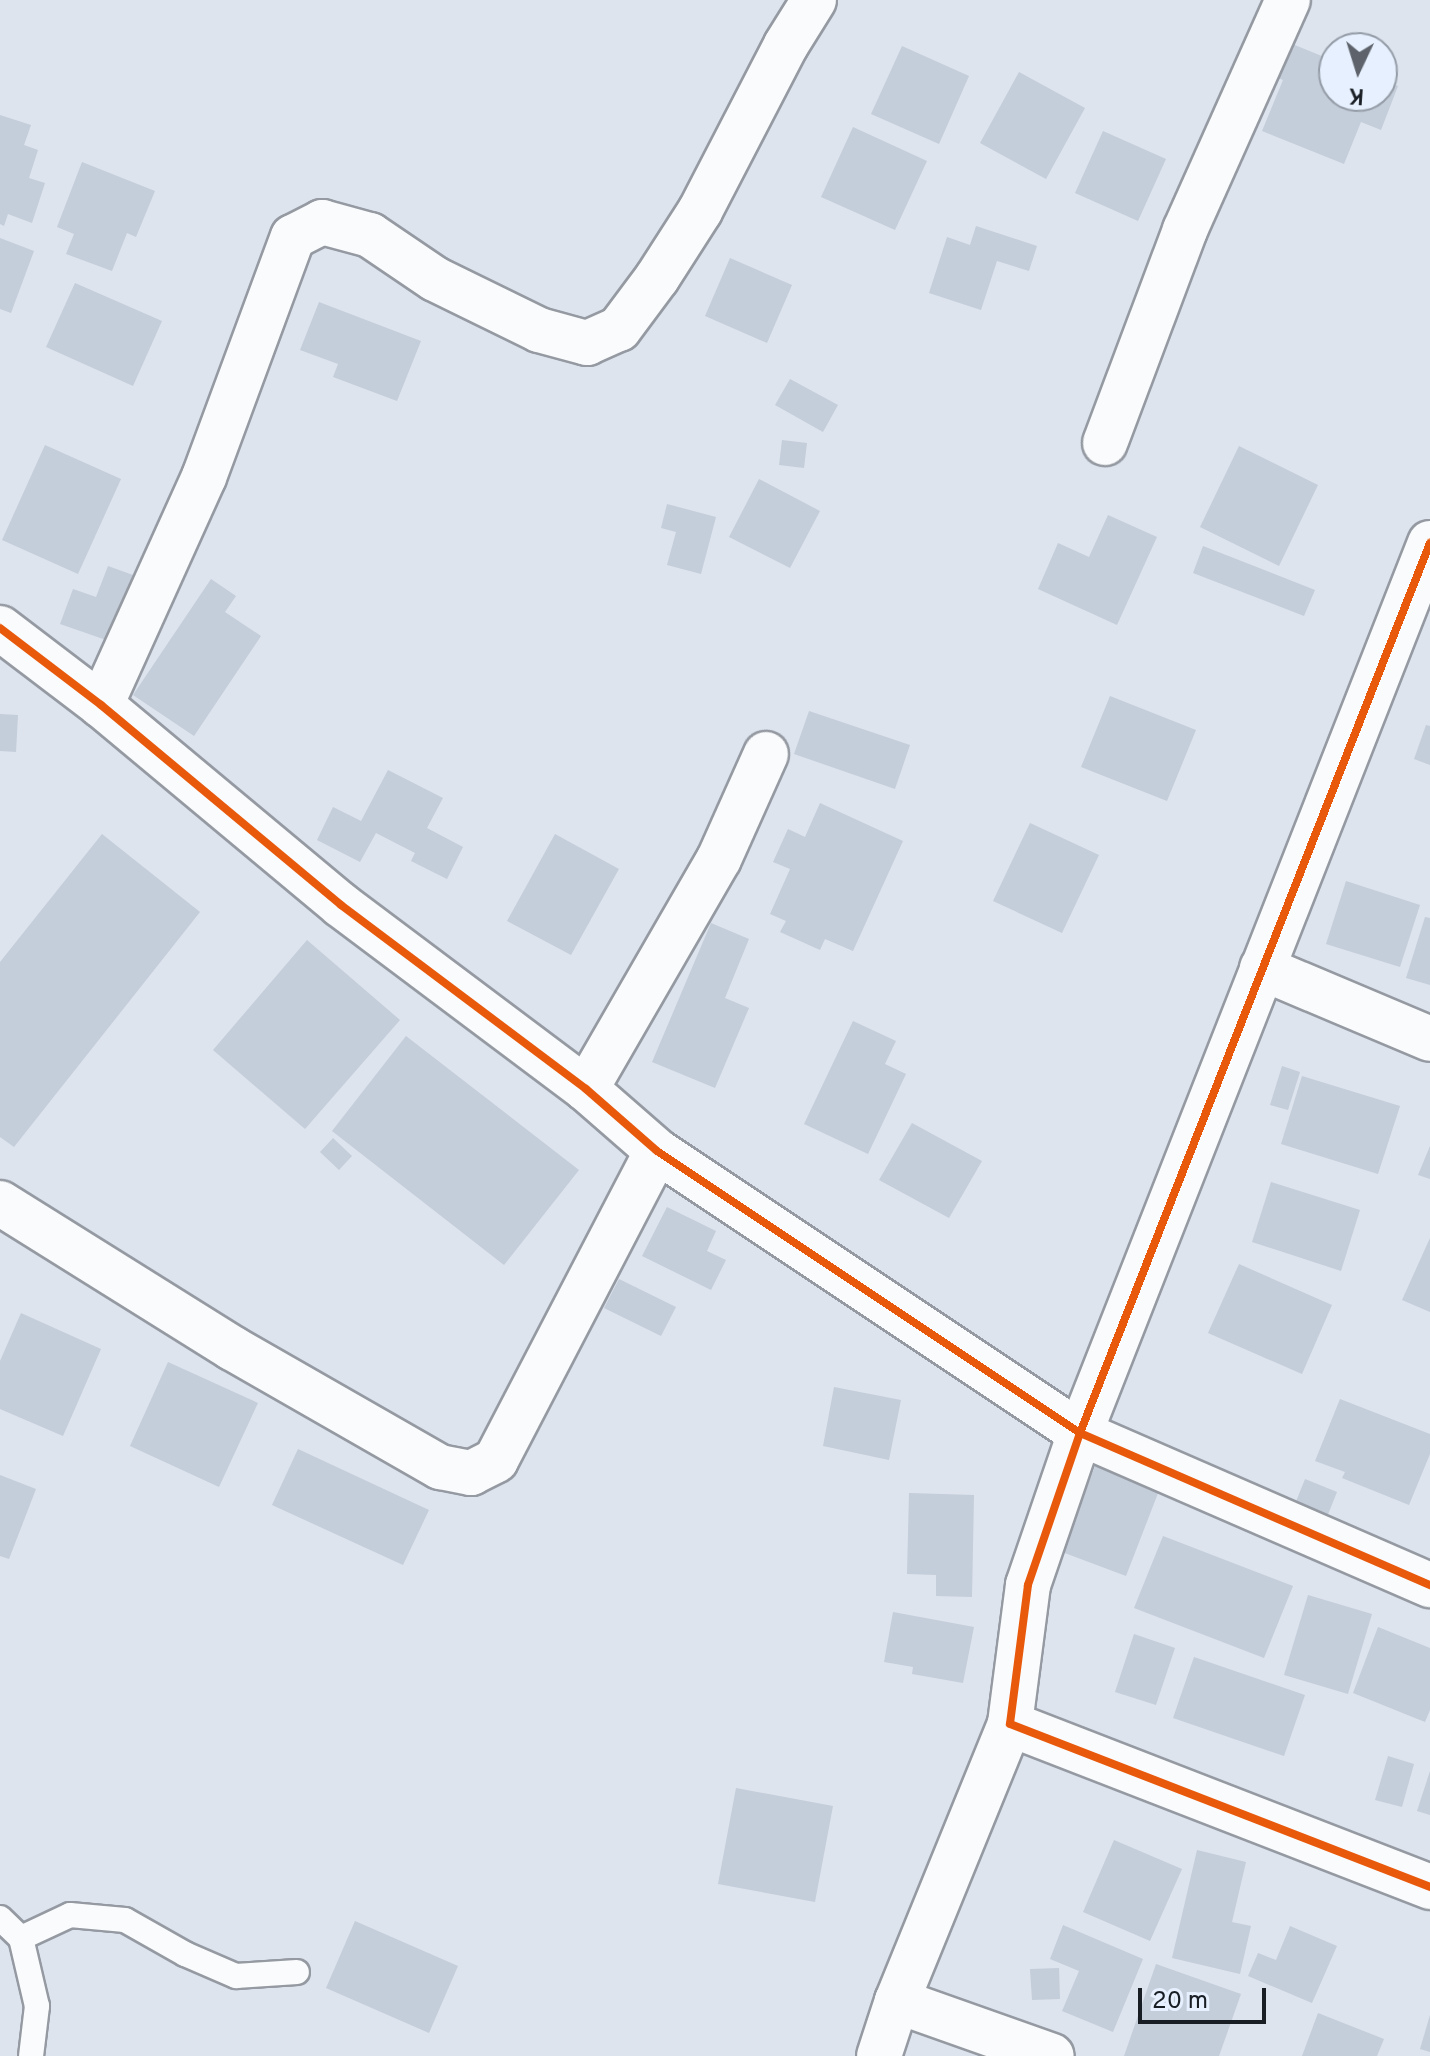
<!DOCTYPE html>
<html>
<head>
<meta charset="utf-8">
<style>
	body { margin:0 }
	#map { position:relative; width:1430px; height:2056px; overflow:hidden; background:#dde4ee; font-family:Overpass,sans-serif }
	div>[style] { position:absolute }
	.building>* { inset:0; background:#c4cdda }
	.roads { filter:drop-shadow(2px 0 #959aa2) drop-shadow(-2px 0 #959aa2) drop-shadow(0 2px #959aa2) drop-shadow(0 -2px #959aa2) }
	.lane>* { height:24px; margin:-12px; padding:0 12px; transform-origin:12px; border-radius:12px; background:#fafbfc }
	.street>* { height:44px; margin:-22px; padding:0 22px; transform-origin:22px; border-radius:22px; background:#fafbfc }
	.cycleway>* { height:8px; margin:-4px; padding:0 4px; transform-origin:4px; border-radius:4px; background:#e8590c }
	span { translate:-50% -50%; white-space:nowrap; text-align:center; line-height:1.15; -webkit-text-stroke:8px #e6f0fe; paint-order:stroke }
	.north { position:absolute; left:1318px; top:32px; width:80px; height:80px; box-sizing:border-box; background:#e6f0fe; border:2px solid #949ca7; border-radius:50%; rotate:184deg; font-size:22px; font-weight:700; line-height:32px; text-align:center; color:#191d24 }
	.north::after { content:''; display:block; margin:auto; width:28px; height:36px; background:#5e636b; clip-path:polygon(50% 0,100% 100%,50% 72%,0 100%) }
	.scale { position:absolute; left:1138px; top:1988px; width:128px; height:36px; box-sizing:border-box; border:4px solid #191d24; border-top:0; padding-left:10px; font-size:24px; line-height:28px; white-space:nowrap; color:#191d24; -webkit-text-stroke:6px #e6f0fe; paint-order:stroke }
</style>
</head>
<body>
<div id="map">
	<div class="building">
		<i style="clip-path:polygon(1280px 39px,1334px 61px,1334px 96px,1382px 96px,1382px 80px,1398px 86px,1381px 130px,1361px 122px,1344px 164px,1262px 131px,1283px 80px,1266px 73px)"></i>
		<i style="clip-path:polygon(902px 46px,969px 76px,939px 144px,871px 114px)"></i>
		<i style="clip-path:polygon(1019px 72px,1085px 108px,1046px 179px,980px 143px)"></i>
		<i style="clip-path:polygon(0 115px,31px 125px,24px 145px,38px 150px,29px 178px,45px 183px,32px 223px,8px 214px,4px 226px,0 224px)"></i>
		<i style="clip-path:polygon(853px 127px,927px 161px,895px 230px,821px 197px)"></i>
		<i style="clip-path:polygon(1103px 131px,1166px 159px,1138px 221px,1075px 193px)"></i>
		<i style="clip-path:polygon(82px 162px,155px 191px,136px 237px,127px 233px,112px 271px,66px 254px,74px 234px,57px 227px)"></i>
		<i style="clip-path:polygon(976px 226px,1037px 246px,1029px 271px,997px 261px,981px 310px,929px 293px,947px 237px,970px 245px)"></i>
		<i style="clip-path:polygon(0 238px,34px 251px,11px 313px,0 309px)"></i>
		<i style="clip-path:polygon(730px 258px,792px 285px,767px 343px,705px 316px)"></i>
		<i style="clip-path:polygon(75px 283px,162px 321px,133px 386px,46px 347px)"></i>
		<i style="clip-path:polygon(319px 302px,421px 341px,397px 401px,333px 377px,338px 364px,300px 350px)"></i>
		<i style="clip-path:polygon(790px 379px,838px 405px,823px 432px,775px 405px)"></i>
		<i style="clip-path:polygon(782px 440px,807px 443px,804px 468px,779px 465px)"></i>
		<i style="clip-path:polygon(45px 445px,121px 479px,78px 574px,2px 540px)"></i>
		<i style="clip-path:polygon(1239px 446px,1318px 485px,1279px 566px,1200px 527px)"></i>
		<i style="clip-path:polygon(759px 479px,820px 511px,790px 568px,729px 537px)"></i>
		<i style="clip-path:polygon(667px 504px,716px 517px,701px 574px,667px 565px,676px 532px,661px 528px)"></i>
		<i style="clip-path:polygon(1108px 515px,1157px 537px,1117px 625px,1038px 589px,1058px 543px,1089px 557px)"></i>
		<i style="clip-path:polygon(1203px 546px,1315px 590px,1304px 616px,1193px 573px)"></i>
		<i style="clip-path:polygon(108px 566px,133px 575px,109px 641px,60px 624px,73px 589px,96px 597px)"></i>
		<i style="clip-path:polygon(211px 579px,236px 596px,225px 612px,261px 636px,194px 736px,133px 695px)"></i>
		<i style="clip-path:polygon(1110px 696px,1196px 730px,1167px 801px,1081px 767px)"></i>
		<i style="clip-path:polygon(809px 711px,910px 745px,895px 789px,794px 754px)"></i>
		<i style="clip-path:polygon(0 714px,18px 715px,16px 752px,0 751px)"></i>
		<i style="clip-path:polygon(1426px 725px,1430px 726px,1430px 765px,1414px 759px)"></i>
		<i style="clip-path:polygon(388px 770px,443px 798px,427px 828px,463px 847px,447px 879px,411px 861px,415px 853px,376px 833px,360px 862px,317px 840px,333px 807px,361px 821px)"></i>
		<i style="clip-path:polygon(820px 803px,903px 841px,853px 951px,825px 939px,820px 950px,780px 932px,786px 921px,770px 914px,790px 869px,773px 862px,788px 829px,805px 837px)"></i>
		<i style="clip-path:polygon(1030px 823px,1099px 855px,1062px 933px,993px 901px)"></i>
		<i style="clip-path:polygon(102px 834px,200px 912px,14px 1147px,0 1137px,0 962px)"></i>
		<i style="clip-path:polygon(555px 834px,619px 869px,571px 955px,507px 921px)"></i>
		<i style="clip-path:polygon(1346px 881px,1420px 905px,1400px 967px,1326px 944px)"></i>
		<i style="clip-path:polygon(1425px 917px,1430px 918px,1430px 985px,1406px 978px)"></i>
		<i style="clip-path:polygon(711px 923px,749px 939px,725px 998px,749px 1008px,715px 1088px,652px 1062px)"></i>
		<i style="clip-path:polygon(307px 940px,400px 1020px,305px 1129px,213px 1050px)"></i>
		<i style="clip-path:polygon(853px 1021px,896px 1041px,885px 1064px,906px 1074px,868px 1154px,804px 1124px)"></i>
		<i style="clip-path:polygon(406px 1036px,579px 1170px,504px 1265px,332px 1131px)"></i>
		<i style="clip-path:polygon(1282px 1066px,1300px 1072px,1288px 1110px,1270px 1105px)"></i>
		<i style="clip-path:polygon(1302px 1076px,1400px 1106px,1378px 1174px,1281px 1144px)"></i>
		<i style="clip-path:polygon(912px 1123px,982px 1161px,949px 1218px,879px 1180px)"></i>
		<i style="clip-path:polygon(333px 1138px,352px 1156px,339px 1170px,320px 1152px)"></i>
		<i style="clip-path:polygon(1430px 1146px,1430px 1179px,1418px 1175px)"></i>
		<i style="clip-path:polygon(1271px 1182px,1360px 1210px,1341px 1271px,1252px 1242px)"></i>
		<i style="clip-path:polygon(667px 1207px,716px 1231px,707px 1251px,726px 1260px,711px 1290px,642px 1256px)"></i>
		<i style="clip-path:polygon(1430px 1238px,1430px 1312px,1402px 1300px)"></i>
		<i style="clip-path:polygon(1239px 1264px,1332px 1305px,1302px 1374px,1208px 1333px)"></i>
		<i style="clip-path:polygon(619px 1279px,676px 1307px,661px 1336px,604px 1308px)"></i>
		<i style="clip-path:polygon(21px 1313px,101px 1349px,63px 1436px,0 1409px,0 1361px)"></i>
		<i style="clip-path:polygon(168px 1362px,258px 1403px,219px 1487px,130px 1446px)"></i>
		<i style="clip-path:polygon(834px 1387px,901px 1400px,889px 1460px,823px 1446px)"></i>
		<i style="clip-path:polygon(1340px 1399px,1430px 1434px,1430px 1454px,1409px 1505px,1342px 1478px,1345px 1472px,1315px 1461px)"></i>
		<i style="clip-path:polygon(298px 1449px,429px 1510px,403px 1565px,272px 1505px)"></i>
		<i style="clip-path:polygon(1096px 1464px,1160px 1488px,1126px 1576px,1062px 1552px)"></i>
		<i style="clip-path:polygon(0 1475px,36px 1489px,9px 1559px,0 1556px)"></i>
		<i style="clip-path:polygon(1305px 1479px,1337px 1492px,1325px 1522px,1293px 1509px)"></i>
		<i style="clip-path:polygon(909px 1493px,974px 1495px,972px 1597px,936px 1596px,936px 1575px,907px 1574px)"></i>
		<i style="clip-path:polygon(1163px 1536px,1293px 1586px,1264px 1658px,1134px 1608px)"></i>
		<i style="clip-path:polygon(1308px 1595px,1372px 1614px,1348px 1694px,1284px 1675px)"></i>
		<i style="clip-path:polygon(893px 1612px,974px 1627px,963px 1683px,912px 1674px,913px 1667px,884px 1662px)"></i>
		<i style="clip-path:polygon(1378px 1627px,1430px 1648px,1430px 1710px,1425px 1722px,1353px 1693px)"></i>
		<i style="clip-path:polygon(1134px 1634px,1175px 1648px,1156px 1705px,1115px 1692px)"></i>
		<i style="clip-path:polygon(1194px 1657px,1305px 1695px,1284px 1756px,1173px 1718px)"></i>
		<i style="clip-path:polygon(1388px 1756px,1414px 1764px,1402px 1807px,1375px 1800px)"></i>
		<i style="clip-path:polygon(1430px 1771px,1430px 1815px,1417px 1811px)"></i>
		<i style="clip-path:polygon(736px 1788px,833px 1806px,815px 1902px,718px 1884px)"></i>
		<i style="clip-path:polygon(1114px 1840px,1182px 1869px,1150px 1941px,1083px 1912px)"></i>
		<i style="clip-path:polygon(1197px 1850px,1246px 1862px,1232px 1922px,1251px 1926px,1240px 1974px,1172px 1958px)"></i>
		<i style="clip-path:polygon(355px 1921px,458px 1966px,429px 2033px,326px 1988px)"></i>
		<i style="clip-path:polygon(1063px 1925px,1143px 1959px,1113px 2032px,1062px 2011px,1079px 1971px,1050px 1959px)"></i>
		<i style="clip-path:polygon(1290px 1926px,1337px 1946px,1312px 2003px,1248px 1976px,1258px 1953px,1276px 1960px)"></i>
		<i style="clip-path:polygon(1156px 1964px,1241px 1994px,1219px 2056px,1124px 2056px)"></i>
		<i style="clip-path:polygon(1059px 1968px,1060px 1999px,1032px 2000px,1030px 1969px)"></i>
		<i style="clip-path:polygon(1318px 2013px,1384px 2039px,1377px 2056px,1302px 2056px)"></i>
		<i style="clip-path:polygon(1430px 2015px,1430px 2052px,1420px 2049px)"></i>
	</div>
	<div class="roads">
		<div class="lane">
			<i style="left:0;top:1918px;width:29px;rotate:44deg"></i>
			<i style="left:21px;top:1938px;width:70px;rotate:76.8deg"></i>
			<i style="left:37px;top:2006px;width:50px;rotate:96.8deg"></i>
			<i style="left:21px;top:1938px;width:54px;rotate:-25.1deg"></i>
			<i style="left:70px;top:1915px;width:55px;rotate:5.2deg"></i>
			<i style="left:125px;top:1920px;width:69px;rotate:29.5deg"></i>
			<i style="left:185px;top:1954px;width:56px;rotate:23.3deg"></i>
			<i style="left:236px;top:1976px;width:61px;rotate:-3.8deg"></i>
		</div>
		<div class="street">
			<i style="left:1105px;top:443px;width:228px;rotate:-69.4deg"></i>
			<i style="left:1185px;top:230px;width:252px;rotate:-65.9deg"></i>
			<i style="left:1430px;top:543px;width:956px;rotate:111.47deg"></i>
			<i style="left:1080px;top:1433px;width:161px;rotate:108.9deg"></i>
			<i style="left:1028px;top:1585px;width:140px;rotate:97.4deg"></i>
			<i style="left:1010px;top:1724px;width:451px;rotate:21.2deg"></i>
			<i style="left:0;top:628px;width:127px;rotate:37.3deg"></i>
			<i style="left:101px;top:705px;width:312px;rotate:39.8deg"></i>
			<i style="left:341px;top:905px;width:306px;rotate:36.9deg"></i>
			<i style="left:586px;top:1089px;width:94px;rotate:41.1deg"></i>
			<i style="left:657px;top:1151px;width:508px;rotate:33.69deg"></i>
			<i style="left:1080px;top:1433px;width:382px;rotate:23.5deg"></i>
			<i style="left:101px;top:705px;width:250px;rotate:-65.7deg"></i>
			<i style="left:204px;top:477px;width:256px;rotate:-69.7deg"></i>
			<i style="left:293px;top:237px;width:33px;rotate:-27deg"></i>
			<i style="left:322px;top:222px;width:50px;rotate:15.2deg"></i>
			<i style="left:370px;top:235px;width:78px;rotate:34.1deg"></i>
			<i style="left:435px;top:279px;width:116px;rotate:26.1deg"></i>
			<i style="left:539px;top:330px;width:50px;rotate:15.2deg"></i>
			<i style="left:587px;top:343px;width:35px;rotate:-24deg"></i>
			<i style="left:619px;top:329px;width:64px;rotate:-53.3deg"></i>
			<i style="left:657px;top:278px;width:80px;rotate:-57.3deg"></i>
			<i style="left:700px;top:211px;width:187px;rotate:-62.6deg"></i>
			<i style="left:786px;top:45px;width:53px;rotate:-58.1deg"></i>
			<i style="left:1262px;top:968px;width:182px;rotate:22.9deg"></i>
			<i style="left:586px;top:1089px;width:266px;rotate:-60deg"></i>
			<i style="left:719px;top:859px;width:115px;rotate:-65.9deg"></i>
			<i style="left:0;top:1203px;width:274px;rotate:32deg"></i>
			<i style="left:232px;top:1348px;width:240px;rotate:29.8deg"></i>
			<i style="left:440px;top:1467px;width:32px;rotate:11deg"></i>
			<i style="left:471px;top:1473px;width:28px;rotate:-27deg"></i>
			<i style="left:496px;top:1460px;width:348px;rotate:-62.5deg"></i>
			<i style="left:897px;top:2001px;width:164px;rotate:19.5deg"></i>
			<i style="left:879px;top:2056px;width:58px;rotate:-71.9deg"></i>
			<i style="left:897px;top:2001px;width:299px;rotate:-67.8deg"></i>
		</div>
	</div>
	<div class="cycleway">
		<i style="left:1430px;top:543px;width:956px;rotate:111.47deg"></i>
		<i style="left:1080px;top:1433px;width:161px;rotate:108.9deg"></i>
		<i style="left:1028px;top:1585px;width:140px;rotate:97.4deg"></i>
		<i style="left:1010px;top:1724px;width:451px;rotate:21.2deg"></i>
		<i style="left:0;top:628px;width:127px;rotate:37.3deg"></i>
		<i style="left:101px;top:705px;width:312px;rotate:39.8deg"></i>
		<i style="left:341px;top:905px;width:306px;rotate:36.9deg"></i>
		<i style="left:586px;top:1089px;width:94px;rotate:41.1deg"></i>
		<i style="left:657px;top:1151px;width:508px;rotate:33.69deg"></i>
		<i style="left:1080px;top:1433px;width:382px;rotate:23.5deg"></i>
	</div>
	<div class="north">K</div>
	<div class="scale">20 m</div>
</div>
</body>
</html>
